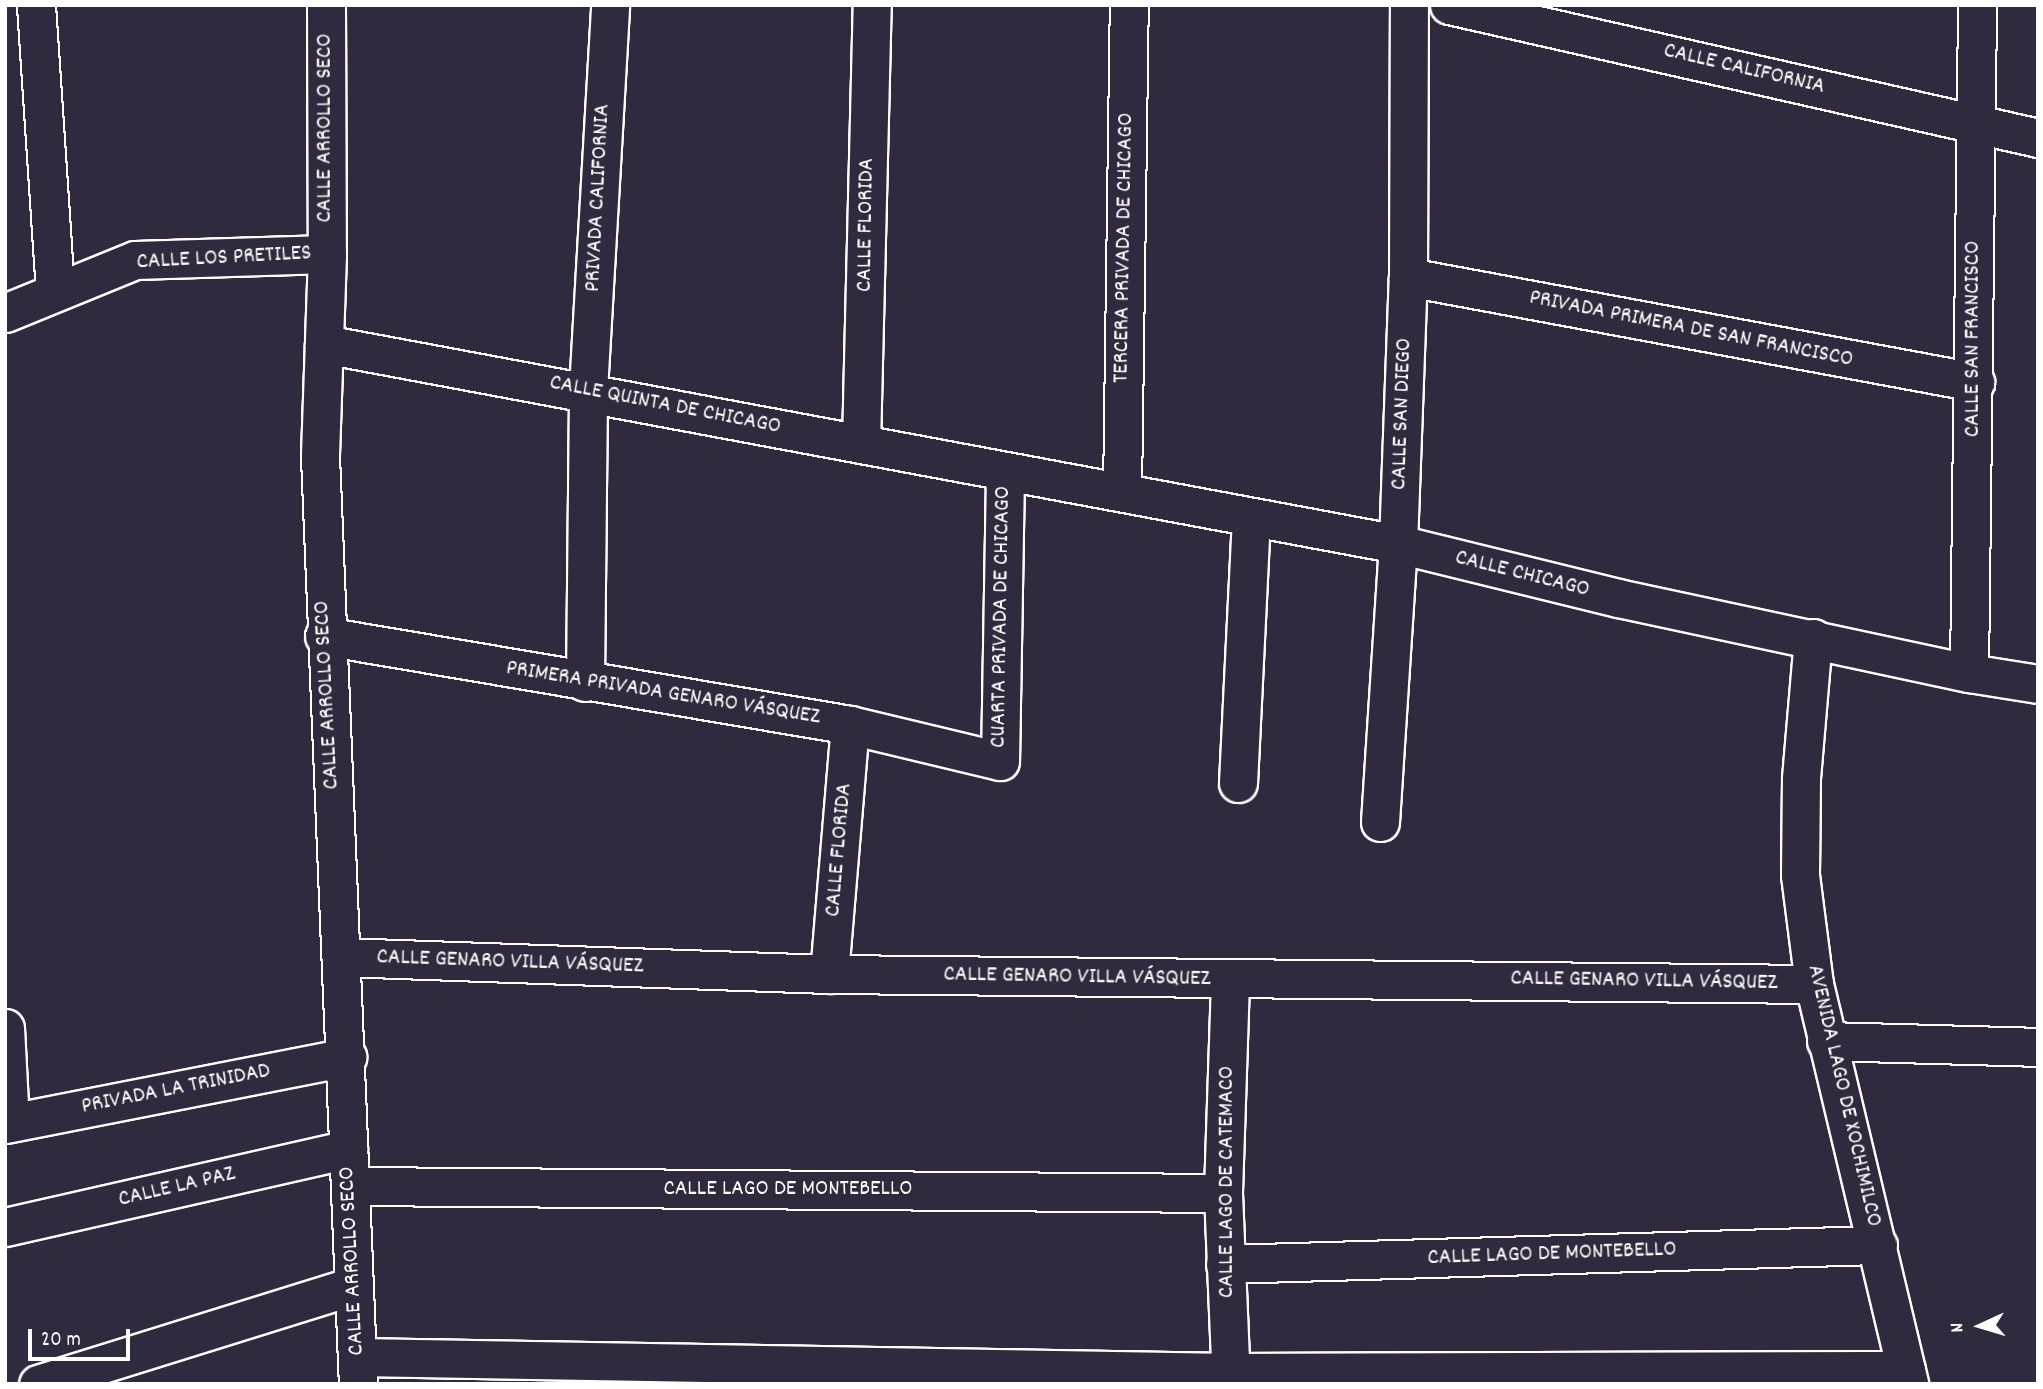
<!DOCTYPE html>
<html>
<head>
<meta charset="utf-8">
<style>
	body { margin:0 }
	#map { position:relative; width:2043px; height:1389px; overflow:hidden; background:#2f2a3d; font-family:Dekko,sans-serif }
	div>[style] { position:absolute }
	.roads { filter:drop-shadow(2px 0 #fff) drop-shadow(-2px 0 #fff) drop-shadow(0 2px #fff) drop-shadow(0 -2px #fff) }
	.minor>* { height:37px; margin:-18.5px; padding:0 18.5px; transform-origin:18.5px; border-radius:18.5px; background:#2f2a3d }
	span { translate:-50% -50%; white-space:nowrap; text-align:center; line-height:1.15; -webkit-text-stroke:5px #2f2a3d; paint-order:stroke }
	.street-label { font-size:23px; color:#fff }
	.frame { position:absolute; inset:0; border:7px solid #fff; pointer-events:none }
	.north { position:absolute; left:1945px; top:1291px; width:70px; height:70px; -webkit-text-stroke:5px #2f2a3d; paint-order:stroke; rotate:266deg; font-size:19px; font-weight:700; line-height:28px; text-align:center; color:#fff }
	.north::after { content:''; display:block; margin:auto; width:24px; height:32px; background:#fff; clip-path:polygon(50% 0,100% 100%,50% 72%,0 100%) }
	.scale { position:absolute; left:28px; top:1329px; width:102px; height:32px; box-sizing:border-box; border:4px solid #fff; border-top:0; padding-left:9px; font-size:21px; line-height:24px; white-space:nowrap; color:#fff; -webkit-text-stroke:5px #2f2a3d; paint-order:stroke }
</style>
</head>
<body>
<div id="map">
	<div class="roads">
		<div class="minor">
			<i style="left:36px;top:5px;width:286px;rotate:86.2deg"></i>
			<i style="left:326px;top:5px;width:249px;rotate:89.8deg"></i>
			<i style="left:327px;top:254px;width:202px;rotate:92deg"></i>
			<i style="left:320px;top:456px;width:929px;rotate:87.66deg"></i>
			<i style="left:1449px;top:5px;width:604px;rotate:12.72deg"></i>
			<i style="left:1408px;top:277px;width:577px;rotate:10.49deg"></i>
			<i style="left:5px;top:313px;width:140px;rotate:-22.2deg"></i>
			<i style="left:135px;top:260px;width:192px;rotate:-1.8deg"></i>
			<i style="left:324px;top:344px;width:1092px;rotate:10.55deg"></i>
			<i style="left:1398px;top:544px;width:227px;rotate:13.8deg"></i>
			<i style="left:1618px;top:598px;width:359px;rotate:12.1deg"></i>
			<i style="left:1969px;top:673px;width:70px;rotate:9.1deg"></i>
			<i style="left:861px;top:444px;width:439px;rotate:-88.6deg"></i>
			<i style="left:1122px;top:492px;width:487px;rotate:-89.2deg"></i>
			<i style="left:324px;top:636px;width:533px;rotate:9.6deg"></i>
			<i style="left:850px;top:725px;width:154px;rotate:13.5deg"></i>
			<i style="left:1000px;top:761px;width:288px;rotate:-89deg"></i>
			<i style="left:1813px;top:638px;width:142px;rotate:94.9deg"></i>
			<i style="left:1801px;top:779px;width:96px;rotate:90.6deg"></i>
			<i style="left:1800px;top:875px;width:110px;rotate:82.7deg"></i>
			<i style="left:1814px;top:984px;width:411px;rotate:76.6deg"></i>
			<i style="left:1969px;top:673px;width:668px;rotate:-89.31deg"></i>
			<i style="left:585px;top:682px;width:292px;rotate:-89.4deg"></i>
			<i style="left:588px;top:390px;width:386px;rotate:-86.7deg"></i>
			<i style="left:1238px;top:783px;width:263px;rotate:-87.2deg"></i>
			<i style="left:1380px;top:822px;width:279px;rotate:-86.3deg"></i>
			<i style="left:1398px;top:544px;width:267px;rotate:-87.9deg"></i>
			<i style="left:1408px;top:277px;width:272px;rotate:-89.8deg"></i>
			<i style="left:341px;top:957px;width:488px;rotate:2deg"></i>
			<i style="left:829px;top:974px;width:985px;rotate:0.58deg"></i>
			<i style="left:829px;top:974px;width:250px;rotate:-85.2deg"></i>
			<i style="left:1230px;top:981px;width:212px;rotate:91.9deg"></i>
			<i style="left:1223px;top:1193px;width:191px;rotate:87.6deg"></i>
			<i style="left:5px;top:1028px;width:95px;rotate:87deg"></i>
			<i style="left:1826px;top:1041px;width:212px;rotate:1.6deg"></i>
			<i style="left:5px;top:1124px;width:349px;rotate:-11.1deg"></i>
			<i style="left:352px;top:1186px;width:871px;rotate:0.46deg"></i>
			<i style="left:5px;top:1227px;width:352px;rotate:-12.8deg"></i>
			<i style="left:1225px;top:1264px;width:653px;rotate:-1.67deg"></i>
			<i style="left:358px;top:1357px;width:873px;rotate:0.98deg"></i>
			<i style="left:1231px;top:1372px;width:675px;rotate:-0.17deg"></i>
			<i style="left:38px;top:1384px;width:330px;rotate:-17.3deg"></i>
		</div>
	</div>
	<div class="street-label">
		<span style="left:1744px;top:70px;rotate:13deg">CALLE CALIFORNIA</span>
		<span style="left:326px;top:128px;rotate:-90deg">CALLE ARROLLO SECO</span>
		<span style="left:599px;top:198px;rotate:-87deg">PRIVADA CALIFORNIA</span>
		<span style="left:867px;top:225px;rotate:-89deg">CALLE FLORIDA</span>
		<span style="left:1125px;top:248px;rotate:-89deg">TERCERA PRIVADA DE CHICAGO</span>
		<span style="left:224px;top:259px;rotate:-3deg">CALLE LOS PRETILES</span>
		<span style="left:1691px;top:330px;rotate:11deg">PRIVADA PRIMERA DE SAN FRANCISCO</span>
		<span style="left:1974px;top:339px;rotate:-90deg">CALLE SAN FRANCISCO</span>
		<span style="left:665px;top:406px;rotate:11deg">CALLE QUINTA DE CHICAGO</span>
		<span style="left:1403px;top:414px;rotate:-88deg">CALLE SAN DIEGO</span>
		<span style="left:1522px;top:575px;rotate:14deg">CALLE CHICAGO</span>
		<span style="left:1002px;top:617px;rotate:-89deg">CUARTA PRIVADA DE CHICAGO</span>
		<span style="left:663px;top:694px;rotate:9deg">PRIMERA PRIVADA GENARO VÁSQUEZ</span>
		<span style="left:328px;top:695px;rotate:-93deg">CALLE ARROLLO SECO</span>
		<span style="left:840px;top:850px;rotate:-85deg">CALLE FLORIDA</span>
		<span style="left:510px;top:963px;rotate:2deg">CALLE GENARO VILLA VÁSQUEZ</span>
		<span style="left:1077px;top:978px;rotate:1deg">CALLE GENARO VILLA VÁSQUEZ</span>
		<span style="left:1644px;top:982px;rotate:1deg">CALLE GENARO VILLA VÁSQUEZ</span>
		<span style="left:176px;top:1090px;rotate:-11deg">PRIVADA LA TRINIDAD</span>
		<span style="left:1843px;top:1096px;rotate:77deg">AVENIDA LAGO DE XOCHIMILCO</span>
		<span style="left:1228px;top:1182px;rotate:-90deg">CALLE LAGO DE CATEMACO</span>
		<span style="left:177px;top:1188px;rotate:-13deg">CALLE LA PAZ</span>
		<span style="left:788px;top:1190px">CALLE LAGO DE MONTEBELLO</span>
		<span style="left:1552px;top:1255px;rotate:-2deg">CALLE LAGO DE MONTEBELLO</span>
		<span style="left:353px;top:1261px;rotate:-93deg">CALLE ARROLLO SECO</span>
	</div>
	<div class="frame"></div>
	<div class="north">N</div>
	<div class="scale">20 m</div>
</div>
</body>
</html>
